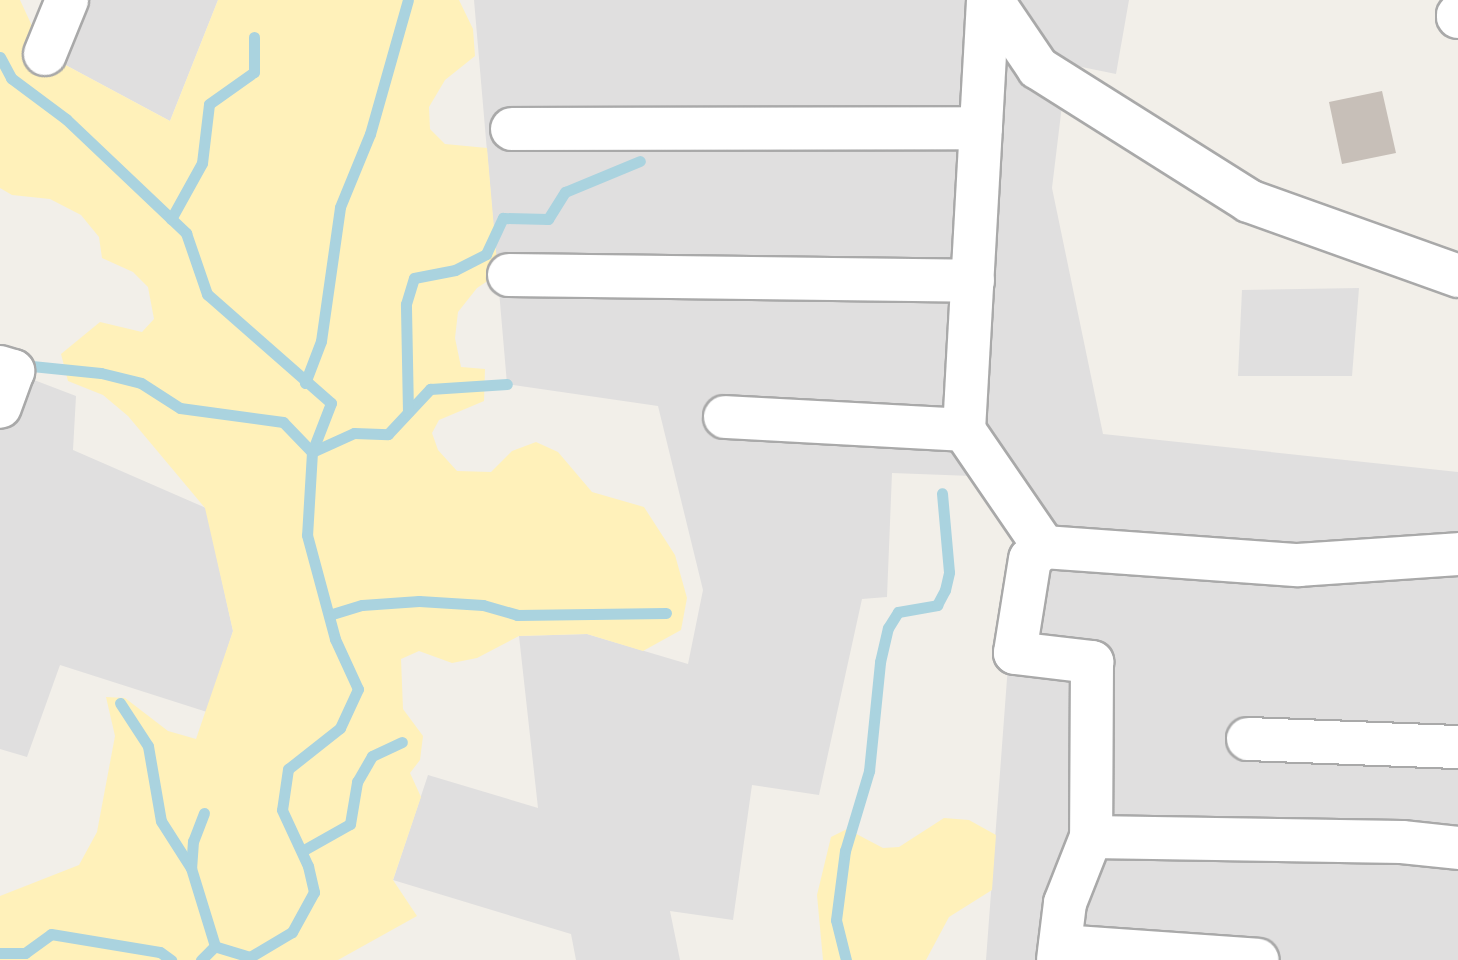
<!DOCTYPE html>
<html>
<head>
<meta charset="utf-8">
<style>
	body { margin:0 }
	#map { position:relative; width:1458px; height:960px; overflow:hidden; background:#f2efe9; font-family:"Source Sans 3",sans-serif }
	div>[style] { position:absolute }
	.residential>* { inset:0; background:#e0dfdf }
	.sand>* { inset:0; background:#fff1ba }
	.stream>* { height:11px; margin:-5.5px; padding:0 5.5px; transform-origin:5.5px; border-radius:5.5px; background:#aad3df }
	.building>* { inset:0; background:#c7bfb8 }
	.roads { filter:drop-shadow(2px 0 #a9a9a9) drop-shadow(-2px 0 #a9a9a9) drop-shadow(0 2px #a9a9a9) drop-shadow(0 -2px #a9a9a9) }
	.minor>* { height:42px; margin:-21px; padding:0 21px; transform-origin:21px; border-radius:21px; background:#fff }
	span { translate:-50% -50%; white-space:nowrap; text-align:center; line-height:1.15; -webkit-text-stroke:6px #fff; paint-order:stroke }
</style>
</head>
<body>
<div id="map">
	<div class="residential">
		<i style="clip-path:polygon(67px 0,218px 0,170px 121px,45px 54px)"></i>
		<i style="clip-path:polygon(474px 0,1129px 0,1116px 74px,1067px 64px,1052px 188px,1103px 434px,1458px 472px,1458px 960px,986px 960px,1022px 478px,892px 473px,887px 597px,862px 599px,819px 795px,752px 785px,733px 920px,670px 911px,680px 960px,576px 960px,571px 934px,393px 880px,428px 775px,538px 808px,519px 636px,587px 634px,688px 664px,703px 590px,658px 406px,507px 384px)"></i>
		<i style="clip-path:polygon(1359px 288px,1352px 376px,1238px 376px,1242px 290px)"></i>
		<i style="clip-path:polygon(0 367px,76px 396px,73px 450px,206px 508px,233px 631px,207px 712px,60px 665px,27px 757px,0 749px)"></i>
	</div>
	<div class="sand">
		<i style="clip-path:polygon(0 0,20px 0,45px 54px,170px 121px,218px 0,459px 0,473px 29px,475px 56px,445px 80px,429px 107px,430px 129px,445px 144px,487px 148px,498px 274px,477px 288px,458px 312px,455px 338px,461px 367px,485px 369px,484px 401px,439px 420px,432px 433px,438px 450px,457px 471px,491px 472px,512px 451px,536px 442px,558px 452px,592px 492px,644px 507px,675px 555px,687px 598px,681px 630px,643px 651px,587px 634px,519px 636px,477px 658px,452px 663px,419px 651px,401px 659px,403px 709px,423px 736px,420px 760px,410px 773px,421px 797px,393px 880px,417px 916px,338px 960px,0 960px,0 896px,79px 865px,97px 832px,115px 736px,106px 697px,125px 698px,168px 731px,196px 739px,233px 631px,205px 508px,128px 416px,103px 395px,68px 381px,61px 354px,100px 322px,142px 332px,154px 319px,148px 287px,133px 272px,102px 258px,99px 237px,81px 215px,50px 199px,12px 195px,0 188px)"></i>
		<i style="clip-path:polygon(944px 818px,969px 820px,996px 835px,992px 890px,949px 917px,926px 960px,823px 960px,817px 895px,831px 837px,847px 829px,883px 848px,899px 847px)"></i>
	</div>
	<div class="stream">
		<i style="left:0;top:57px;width:24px;rotate:62deg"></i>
		<i style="left:11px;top:78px;width:69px;rotate:36.7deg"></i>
		<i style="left:66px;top:119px;width:166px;rotate:43.5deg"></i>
		<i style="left:186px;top:233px;width:65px;rotate:71deg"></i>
		<i style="left:207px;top:294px;width:165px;rotate:41.3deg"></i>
		<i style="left:331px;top:403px;width:53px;rotate:111.2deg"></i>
		<i style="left:312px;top:452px;width:83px;rotate:93.4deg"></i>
		<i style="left:307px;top:535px;width:108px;rotate:74.9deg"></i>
		<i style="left:335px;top:639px;width:55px;rotate:65.3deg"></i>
		<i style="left:358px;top:689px;width:43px;rotate:114.8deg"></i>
		<i style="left:340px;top:728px;width:66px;rotate:141.7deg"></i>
		<i style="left:288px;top:769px;width:41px;rotate:98.3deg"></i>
		<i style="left:282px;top:810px;width:62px;rotate:65.1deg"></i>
		<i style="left:308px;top:866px;width:27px;rotate:77deg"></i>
		<i style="left:314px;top:892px;width:46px;rotate:118.8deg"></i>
		<i style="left:292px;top:932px;width:49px;rotate:149.2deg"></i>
		<i style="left:250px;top:957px;width:37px;rotate:-163deg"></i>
		<i style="left:215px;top:946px;width:20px;rotate:135deg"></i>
		<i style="left:171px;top:219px;width:64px;rotate:-61deg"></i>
		<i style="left:202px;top:163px;width:59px;rotate:-83.2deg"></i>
		<i style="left:209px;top:104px;width:55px;rotate:-35.4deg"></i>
		<i style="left:254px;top:72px;width:35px;rotate:-90deg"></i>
		<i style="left:22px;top:365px;width:79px;rotate:5.8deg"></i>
		<i style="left:101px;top:373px;width:41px;rotate:14deg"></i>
		<i style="left:141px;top:383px;width:46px;rotate:32.7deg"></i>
		<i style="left:180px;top:408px;width:104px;rotate:7.7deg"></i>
		<i style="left:283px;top:422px;width:42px;rotate:46deg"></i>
		<i style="left:312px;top:452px;width:46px;rotate:-24.3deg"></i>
		<i style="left:354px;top:433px;width:34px;rotate:2deg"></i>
		<i style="left:388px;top:434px;width:62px;rotate:-47deg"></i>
		<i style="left:430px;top:389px;width:77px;rotate:-3.7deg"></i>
		<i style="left:305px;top:383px;width:45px;rotate:-69.1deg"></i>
		<i style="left:321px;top:341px;width:135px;rotate:-81.9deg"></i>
		<i style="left:340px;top:207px;width:79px;rotate:-67.7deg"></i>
		<i style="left:370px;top:134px;width:139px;rotate:-74.2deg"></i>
		<i style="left:408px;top:412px;width:108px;rotate:-91.1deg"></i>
		<i style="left:406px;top:304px;width:27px;rotate:-73deg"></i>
		<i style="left:414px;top:278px;width:42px;rotate:-11deg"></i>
		<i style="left:455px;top:270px;width:35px;rotate:-27deg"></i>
		<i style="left:486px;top:254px;width:40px;rotate:-65deg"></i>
		<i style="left:503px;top:218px;width:45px;rotate:1.3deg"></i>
		<i style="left:548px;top:219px;width:32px;rotate:-58deg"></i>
		<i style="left:565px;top:192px;width:81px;rotate:-22.5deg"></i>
		<i style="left:329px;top:615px;width:34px;rotate:-17deg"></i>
		<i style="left:362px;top:605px;width:57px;rotate:-4deg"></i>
		<i style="left:419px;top:601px;width:64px;rotate:3.6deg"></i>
		<i style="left:483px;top:605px;width:35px;rotate:16deg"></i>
		<i style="left:517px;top:615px;width:149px;rotate:-0.8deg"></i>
		<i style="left:120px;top:703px;width:51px;rotate:56.9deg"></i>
		<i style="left:148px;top:746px;width:76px;rotate:80.2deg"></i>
		<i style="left:161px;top:821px;width:56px;rotate:57.4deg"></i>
		<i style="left:204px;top:813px;width:30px;rotate:111deg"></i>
		<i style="left:193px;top:841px;width:27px;rotate:94deg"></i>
		<i style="left:191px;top:868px;width:82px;rotate:72.9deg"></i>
		<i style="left:302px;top:851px;width:55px;rotate:-29.4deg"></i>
		<i style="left:350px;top:824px;width:43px;rotate:-80.5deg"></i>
		<i style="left:357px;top:782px;width:30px;rotate:-60deg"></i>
		<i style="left:372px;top:756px;width:33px;rotate:-25deg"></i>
		<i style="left:0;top:953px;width:25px"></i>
		<i style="left:25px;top:953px;width:32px;rotate:-36deg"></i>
		<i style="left:51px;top:934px;width:110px;rotate:9.4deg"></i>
		<i style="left:160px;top:952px;width:14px;rotate:36deg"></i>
		<i style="left:846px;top:960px;width:41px;rotate:-104deg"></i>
		<i style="left:836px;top:920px;width:70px;rotate:-82.6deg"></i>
		<i style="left:845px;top:851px;width:84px;rotate:-73.3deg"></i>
		<i style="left:869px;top:771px;width:110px;rotate:-84.2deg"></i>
		<i style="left:880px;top:662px;width:35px;rotate:-77deg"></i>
		<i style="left:888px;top:628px;width:19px;rotate:-58deg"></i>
		<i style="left:898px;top:612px;width:40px;rotate:-10deg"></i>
		<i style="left:937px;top:605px;width:17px;rotate:-62deg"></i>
		<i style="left:945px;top:590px;width:18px;rotate:-77deg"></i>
		<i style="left:949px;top:572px;width:79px;rotate:-95.1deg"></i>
	</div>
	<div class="building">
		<i style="clip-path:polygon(1382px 91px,1396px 153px,1342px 164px,1329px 102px)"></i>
	</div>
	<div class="roads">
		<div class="minor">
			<i style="left:992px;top:0;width:82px;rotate:55.9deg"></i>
			<i style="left:1038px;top:68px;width:249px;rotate:32.2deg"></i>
			<i style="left:1249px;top:201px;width:222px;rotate:19.7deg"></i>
			<i style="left:1458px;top:15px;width:2px;rotate:90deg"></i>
			<i style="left:45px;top:54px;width:58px;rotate:-67.8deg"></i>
			<i style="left:512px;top:129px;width:469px;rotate:-0.1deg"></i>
			<i style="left:509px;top:275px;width:464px;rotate:0.7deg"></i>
			<i style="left:0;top:367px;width:14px;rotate:17deg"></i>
			<i style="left:13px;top:371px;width:38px;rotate:110deg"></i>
			<i style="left:725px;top:417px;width:239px;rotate:3.1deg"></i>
			<i style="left:964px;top:430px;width:431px;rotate:-86.8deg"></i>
			<i style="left:964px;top:430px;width:142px;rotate:55.6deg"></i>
			<i style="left:1044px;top:547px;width:18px;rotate:139deg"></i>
			<i style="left:1030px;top:559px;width:95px;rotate:99.1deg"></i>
			<i style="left:1015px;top:653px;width:78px;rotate:6.7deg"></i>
			<i style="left:1092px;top:662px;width:175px;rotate:90.3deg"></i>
			<i style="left:1091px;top:837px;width:71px;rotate:111.5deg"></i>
			<i style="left:1065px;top:903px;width:57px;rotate:97deg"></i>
			<i style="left:1044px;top:547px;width:255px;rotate:4.1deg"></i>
			<i style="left:1298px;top:565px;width:160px;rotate:-3.9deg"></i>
			<i style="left:1248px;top:739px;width:210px;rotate:2.2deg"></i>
			<i style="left:1091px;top:837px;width:311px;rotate:0.9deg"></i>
			<i style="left:1402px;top:842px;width:56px;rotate:6.1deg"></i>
			<i style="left:1060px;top:946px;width:198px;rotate:4deg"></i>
		</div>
	</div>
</div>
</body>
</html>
